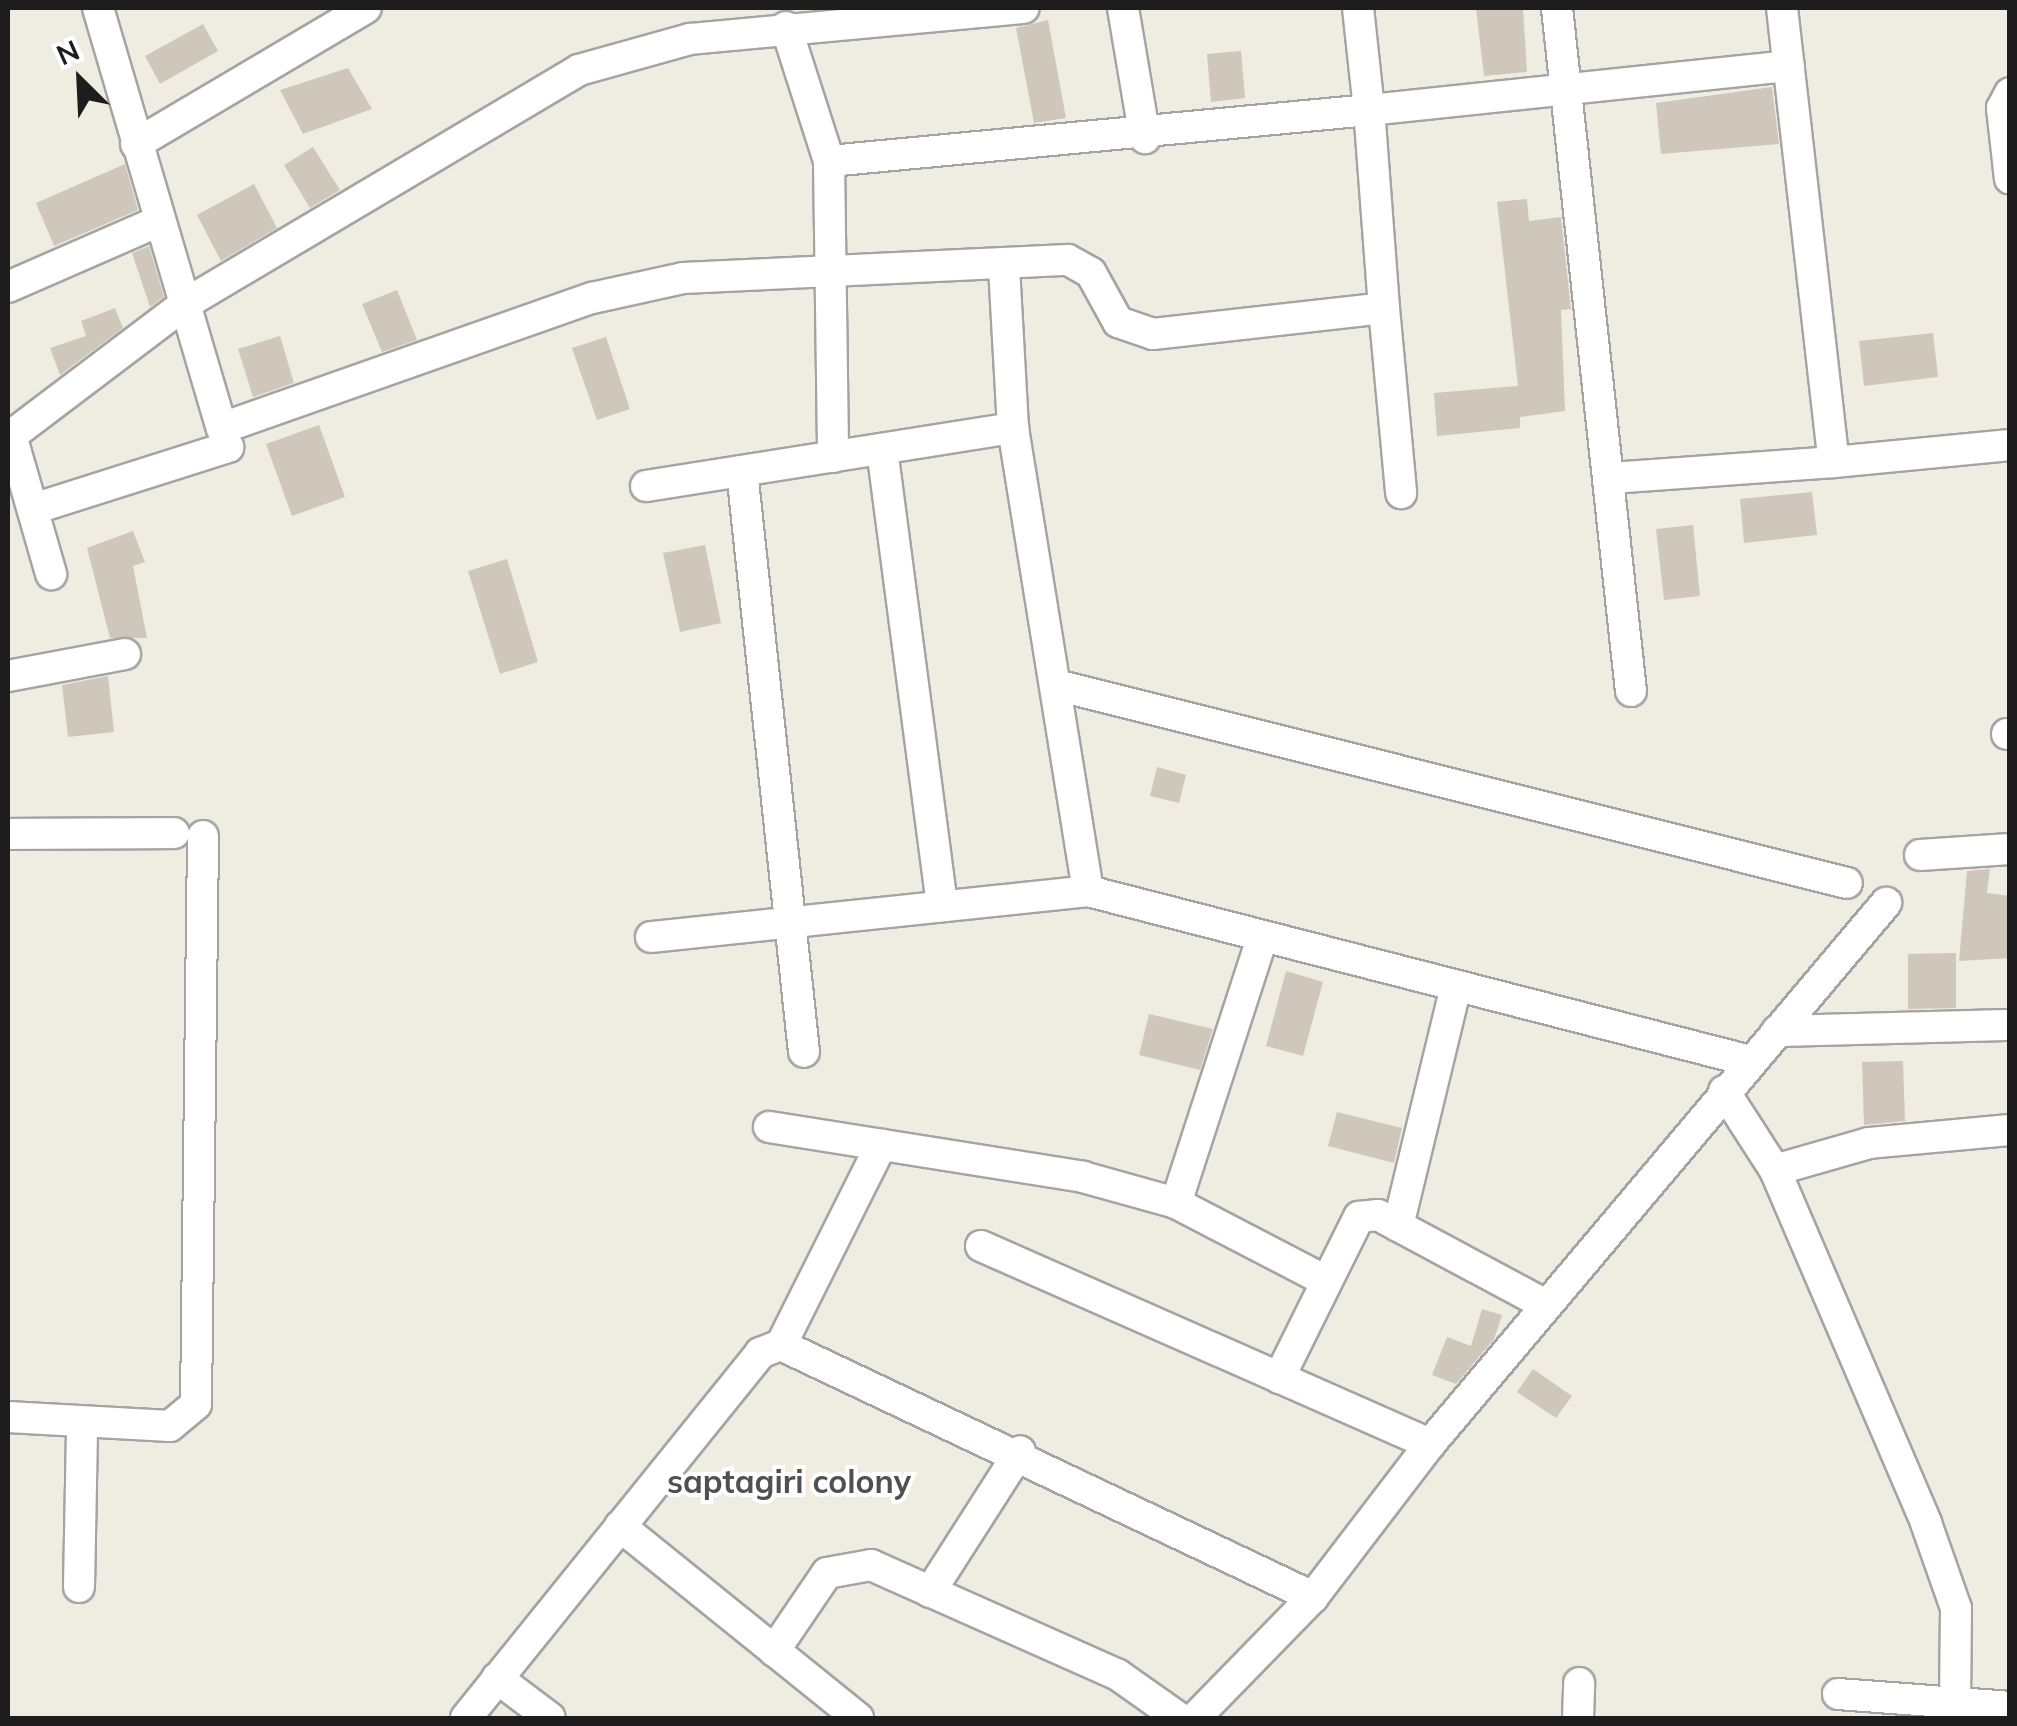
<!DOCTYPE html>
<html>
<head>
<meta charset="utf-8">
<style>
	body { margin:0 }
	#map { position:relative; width:2017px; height:1726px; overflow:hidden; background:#efede2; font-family:Mulish,sans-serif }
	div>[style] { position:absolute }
	.building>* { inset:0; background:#cfc7bb }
	.roads { filter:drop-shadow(2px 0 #a4a4a4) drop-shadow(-2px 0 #a4a4a4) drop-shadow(0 2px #a4a4a4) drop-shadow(0 -2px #a4a4a4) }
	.minor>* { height:30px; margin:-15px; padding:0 15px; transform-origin:15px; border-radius:15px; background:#fff }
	span { translate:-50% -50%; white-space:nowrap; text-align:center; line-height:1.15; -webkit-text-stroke:8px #fff; paint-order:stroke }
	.neighbourhood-label { font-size:32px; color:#505050; font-weight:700 }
	.frame { position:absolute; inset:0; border:10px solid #1d1d1d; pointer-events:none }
	.north { position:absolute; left:30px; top:30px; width:100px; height:100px; -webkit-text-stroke:8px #fff; paint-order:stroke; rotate:336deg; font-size:28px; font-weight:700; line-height:40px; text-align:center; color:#1d1d1d }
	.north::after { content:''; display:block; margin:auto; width:35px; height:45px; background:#1d1d1d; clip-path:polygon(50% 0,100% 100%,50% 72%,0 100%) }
</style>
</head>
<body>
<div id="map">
	<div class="building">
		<i style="clip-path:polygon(1476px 8px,1523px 8px,1527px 72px,1484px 76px)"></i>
		<i style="clip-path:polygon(1048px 20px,1066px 118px,1034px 123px,1016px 28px)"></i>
		<i style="clip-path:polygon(203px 24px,218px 51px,160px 84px,145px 56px)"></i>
		<i style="clip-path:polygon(1241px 51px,1245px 98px,1211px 102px,1207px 54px)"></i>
		<i style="clip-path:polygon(348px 68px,372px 109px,303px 134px,280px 90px)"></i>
		<i style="clip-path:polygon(1772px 87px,1779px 144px,1661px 154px,1656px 103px)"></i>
		<i style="clip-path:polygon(313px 147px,340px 190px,310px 208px,284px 165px)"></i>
		<i style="clip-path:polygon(125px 164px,138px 210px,54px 246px,36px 203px)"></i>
		<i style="clip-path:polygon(254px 184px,277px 228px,221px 261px,197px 215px)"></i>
		<i style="clip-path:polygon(1527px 199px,1529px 221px,1561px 217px,1571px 309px,1561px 310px,1565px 411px,1520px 417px,1520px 428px,1437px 436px,1434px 393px,1518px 386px,1497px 202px)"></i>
		<i style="clip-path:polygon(149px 246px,164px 297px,150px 307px,132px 253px)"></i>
		<i style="clip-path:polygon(397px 290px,417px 340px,382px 352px,362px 304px)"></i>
		<i style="clip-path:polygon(115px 308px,123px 328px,60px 375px,50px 348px,86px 336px,81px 321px)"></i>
		<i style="clip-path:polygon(1933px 333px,1938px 377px,1864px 386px,1859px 341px)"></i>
		<i style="clip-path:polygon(280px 336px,294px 383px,253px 397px,238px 349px)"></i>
		<i style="clip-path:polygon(606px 337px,630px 409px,597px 420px,572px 348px)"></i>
		<i style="clip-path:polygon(319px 425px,345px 497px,292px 516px,266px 444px)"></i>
		<i style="clip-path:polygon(1812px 492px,1817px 535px,1744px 543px,1740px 499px)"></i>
		<i style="clip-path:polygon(1693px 525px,1700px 596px,1664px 600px,1656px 529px)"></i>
		<i style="clip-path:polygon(133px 531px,145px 562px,133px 566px,147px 638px,110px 638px,87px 548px)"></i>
		<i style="clip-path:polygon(705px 545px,721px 623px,680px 632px,663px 553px)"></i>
		<i style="clip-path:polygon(507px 559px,538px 662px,500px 674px,468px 571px)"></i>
		<i style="clip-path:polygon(108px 676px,114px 732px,68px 737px,62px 685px)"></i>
		<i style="clip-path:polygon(1157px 767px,1186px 775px,1179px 803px,1150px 796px)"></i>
		<i style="clip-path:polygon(1990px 869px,1987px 893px,2010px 896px,2010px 958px,1959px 961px,1967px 871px)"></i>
		<i style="clip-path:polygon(1956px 953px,1956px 1008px,1908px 1009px,1908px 954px)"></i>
		<i style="clip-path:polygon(1286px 971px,1323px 982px,1303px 1056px,1266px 1046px)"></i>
		<i style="clip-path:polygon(1149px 1014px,1213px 1029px,1200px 1070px,1139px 1055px)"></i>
		<i style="clip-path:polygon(1903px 1061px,1905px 1121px,1864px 1125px,1862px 1062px)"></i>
		<i style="clip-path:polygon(1337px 1112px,1402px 1128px,1394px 1163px,1328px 1146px)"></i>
		<i style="clip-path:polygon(1482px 1309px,1502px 1315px,1494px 1339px,1456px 1384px,1432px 1375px,1447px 1337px,1471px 1346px)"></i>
		<i style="clip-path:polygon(1533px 1369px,1572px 1396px,1556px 1418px,1517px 1392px)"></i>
	</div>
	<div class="roads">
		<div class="minor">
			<i style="left:98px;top:8px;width:438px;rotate:73.6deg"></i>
			<i style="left:222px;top:428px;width:392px;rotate:-19.4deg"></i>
			<i style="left:592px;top:298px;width:93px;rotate:-12.4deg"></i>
			<i style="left:683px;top:278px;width:385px;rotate:-2.7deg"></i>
			<i style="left:1068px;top:260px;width:26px;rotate:29deg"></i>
			<i style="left:1091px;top:273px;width:56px;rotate:61.1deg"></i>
			<i style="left:1118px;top:322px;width:37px;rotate:19deg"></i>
			<i style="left:1153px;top:334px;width:232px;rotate:-6.4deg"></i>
			<i style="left:1384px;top:308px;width:199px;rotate:-94.3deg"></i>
			<i style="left:1369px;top:110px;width:542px;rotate:174.6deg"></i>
			<i style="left:1123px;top:8px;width:132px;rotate:80.4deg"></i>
			<i style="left:1358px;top:8px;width:103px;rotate:83.8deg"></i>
			<i style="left:1369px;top:110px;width:422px;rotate:-6deg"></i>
			<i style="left:1557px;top:8px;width:687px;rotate:83.82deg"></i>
			<i style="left:1782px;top:8px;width:457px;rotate:83.5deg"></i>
			<i style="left:1834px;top:462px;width:177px;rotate:-5.5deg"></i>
			<i style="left:786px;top:27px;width:141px;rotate:72.2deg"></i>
			<i style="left:829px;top:161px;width:296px;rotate:89.2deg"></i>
			<i style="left:2010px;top:93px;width:17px;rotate:118deg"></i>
			<i style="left:2002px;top:108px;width:71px;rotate:83.6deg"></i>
			<i style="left:136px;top:144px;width:267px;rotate:-30.6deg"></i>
			<i style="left:1004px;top:267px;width:161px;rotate:86.8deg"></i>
			<i style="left:1013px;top:428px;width:469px;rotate:80.8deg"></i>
			<i style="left:8px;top:287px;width:165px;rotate:-23.6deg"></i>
			<i style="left:1384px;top:308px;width:186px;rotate:84.7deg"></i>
			<i style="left:11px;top:435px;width:145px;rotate:73.9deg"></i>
			<i style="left:8px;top:438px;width:222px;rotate:-37.1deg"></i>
			<i style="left:185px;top:304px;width:458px;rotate:-30.7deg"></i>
			<i style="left:579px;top:70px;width:115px;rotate:-15.6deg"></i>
			<i style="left:690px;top:39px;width:335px;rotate:-5.3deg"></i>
			<i style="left:882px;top:449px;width:461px;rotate:82.5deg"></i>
			<i style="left:742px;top:471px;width:584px;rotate:83.91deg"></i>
			<i style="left:1611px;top:478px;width:224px;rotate:-4.1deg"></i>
			<i style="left:646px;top:486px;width:372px;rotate:-9deg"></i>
			<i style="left:33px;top:509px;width:205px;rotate:-17.6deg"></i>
			<i style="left:8px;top:676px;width:119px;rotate:-10.6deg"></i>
			<i style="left:1060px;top:686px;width:811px;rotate:14.05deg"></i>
			<i style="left:2007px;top:734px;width:3px"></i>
			<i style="left:8px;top:834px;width:166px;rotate:-0.3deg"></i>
			<i style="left:1920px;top:855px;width:90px;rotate:-3.8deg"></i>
			<i style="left:651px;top:937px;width:439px;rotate:-6deg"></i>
			<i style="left:1088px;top:891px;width:683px;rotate:14.4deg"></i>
			<i style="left:1777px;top:1031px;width:233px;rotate:-1.5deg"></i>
			<i style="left:1724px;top:1091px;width:94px;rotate:57.2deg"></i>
			<i style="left:1775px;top:1170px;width:384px;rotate:66.8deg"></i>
			<i style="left:1926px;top:1523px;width:90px;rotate:70.6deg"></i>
			<i style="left:1956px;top:1608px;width:90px;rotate:90.6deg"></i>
			<i style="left:769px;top:1127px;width:318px;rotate:9deg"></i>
			<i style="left:1083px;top:1177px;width:97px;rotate:15.6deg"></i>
			<i style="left:1176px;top:1203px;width:279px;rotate:-72deg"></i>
			<i style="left:1775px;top:1170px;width:98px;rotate:-16deg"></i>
			<i style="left:1869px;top:1143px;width:142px;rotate:-5.3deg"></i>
			<i style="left:1176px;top:1203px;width:167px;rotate:27.5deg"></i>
			<i style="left:1398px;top:1226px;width:246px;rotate:-76.4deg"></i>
			<i style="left:981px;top:1246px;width:491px;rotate:23.8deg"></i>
			<i style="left:781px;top:1345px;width:224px;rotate:-63.4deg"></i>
			<i style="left:1279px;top:1378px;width:180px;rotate:-63.6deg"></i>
			<i style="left:1359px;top:1217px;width:19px;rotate:-6deg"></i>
			<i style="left:1378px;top:1215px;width:191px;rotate:28.2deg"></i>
			<i style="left:8px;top:1417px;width:162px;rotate:3.2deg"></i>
			<i style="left:170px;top:1426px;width:34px;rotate:-40deg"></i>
			<i style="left:196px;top:1404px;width:568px;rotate:-89.29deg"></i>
			<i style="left:620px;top:1526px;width:306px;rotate:38.9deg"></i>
			<i style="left:79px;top:1587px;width:161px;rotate:-88.9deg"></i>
			<i style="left:930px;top:1592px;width:167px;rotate:-57.4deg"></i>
			<i style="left:774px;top:1651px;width:94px;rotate:-55.8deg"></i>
			<i style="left:827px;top:1573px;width:45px;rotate:-10.3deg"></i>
			<i style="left:871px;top:1565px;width:270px;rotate:24deg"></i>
			<i style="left:1118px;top:1675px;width:75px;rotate:35.2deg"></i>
			<i style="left:497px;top:1678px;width:66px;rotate:37deg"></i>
			<i style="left:1838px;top:1694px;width:172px;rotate:4.3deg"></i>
			<i style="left:466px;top:1718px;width:469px;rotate:-51.1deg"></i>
			<i style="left:760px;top:1353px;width:22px;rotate:-21deg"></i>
			<i style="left:781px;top:1345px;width:589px;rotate:25.35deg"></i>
			<i style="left:1195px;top:1718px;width:169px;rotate:-45.7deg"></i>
			<i style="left:1313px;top:1597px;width:193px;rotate:-52.6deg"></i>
			<i style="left:1430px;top:1444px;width:708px;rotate:-49.87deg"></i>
			<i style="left:1578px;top:1718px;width:35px;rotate:-88deg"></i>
		</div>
	</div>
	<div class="neighbourhood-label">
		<span style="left:789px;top:1481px">saptagiri colony</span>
	</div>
	<div class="frame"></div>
	<div class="north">N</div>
</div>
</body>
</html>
